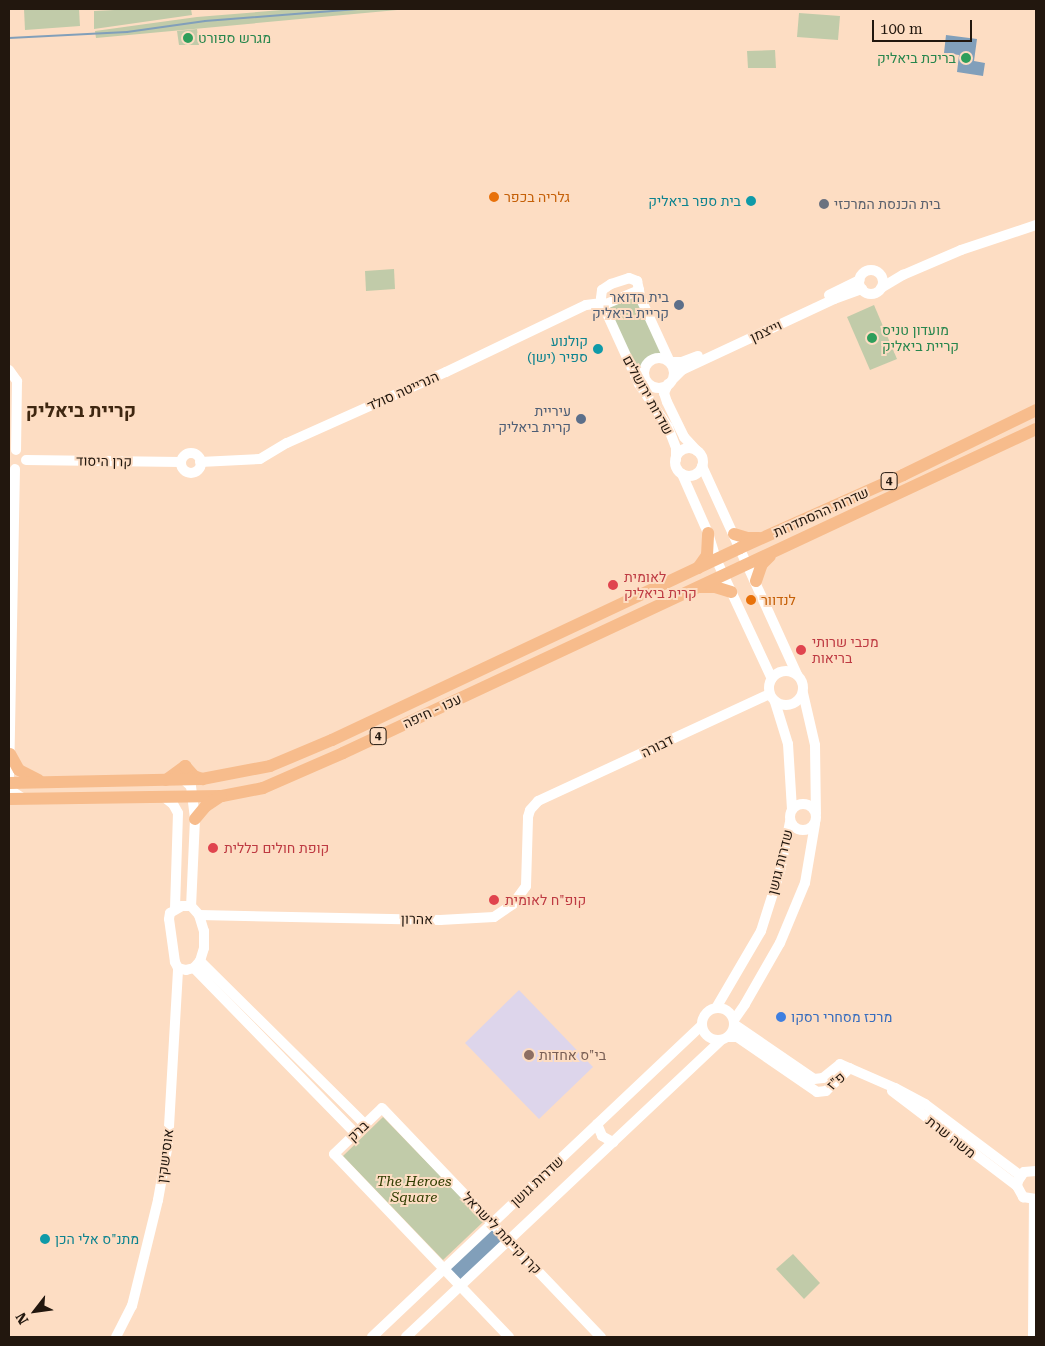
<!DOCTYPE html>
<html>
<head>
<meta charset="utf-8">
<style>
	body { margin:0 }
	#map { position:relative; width:1045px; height:1346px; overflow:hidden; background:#fdddc3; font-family:"Roboto Serif",Heebo,serif }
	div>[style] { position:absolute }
	.education>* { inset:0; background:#ddd5eb }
	.green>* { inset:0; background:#c1cba9 }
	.water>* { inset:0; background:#819fba }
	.stream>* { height:2px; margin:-1px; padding:0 1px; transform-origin:1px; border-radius:1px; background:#819fba }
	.secondary>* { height:10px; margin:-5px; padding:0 5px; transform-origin:5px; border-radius:5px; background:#fff }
	.secondary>.ring { margin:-5px; padding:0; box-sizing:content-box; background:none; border:10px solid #fff; border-radius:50% }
	.highway>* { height:12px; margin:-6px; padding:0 6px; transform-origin:6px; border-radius:6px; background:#f7bc8c }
	.dots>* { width:14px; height:14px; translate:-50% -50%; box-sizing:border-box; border:2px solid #fdddc3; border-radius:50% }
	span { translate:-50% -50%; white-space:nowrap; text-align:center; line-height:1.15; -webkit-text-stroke:4px #fdddc3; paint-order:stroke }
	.shield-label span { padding:1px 4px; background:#fdddc3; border:1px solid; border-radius:4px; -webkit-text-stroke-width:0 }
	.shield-label { font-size:12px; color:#22170e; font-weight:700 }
	.leisure-label { font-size:14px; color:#27864d }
	.left { translate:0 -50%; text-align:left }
	.right { translate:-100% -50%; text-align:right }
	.food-label { font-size:14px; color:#c56008 }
	.culture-label { font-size:14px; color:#0d838f }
	.worship-label { font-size:14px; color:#5b616d }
	.service-label { font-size:14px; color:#4e5e75 }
	.street-label { font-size:14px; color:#22170e }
	.health-label { font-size:14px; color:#be3a42 }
	.shop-label { font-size:14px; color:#366cbe }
	.education-label { font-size:14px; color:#785e54 }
	.park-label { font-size:14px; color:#303c00; font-style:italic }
	.district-label { font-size:19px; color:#3f2711; font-weight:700 }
	.frame { position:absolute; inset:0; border:10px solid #22170e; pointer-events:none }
	.north { position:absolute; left:10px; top:1286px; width:50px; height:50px; -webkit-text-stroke:4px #fdddc3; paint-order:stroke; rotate:240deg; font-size:14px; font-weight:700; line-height:20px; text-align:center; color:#22170e }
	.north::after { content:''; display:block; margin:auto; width:18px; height:22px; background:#22170e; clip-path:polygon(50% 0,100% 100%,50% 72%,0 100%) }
	.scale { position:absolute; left:872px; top:20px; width:100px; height:22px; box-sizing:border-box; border:2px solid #22170e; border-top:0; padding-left:6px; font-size:15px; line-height:18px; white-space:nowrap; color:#22170e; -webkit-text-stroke:4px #fdddc3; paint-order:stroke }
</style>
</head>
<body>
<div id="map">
	<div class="education">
		<i style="clip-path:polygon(519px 990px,593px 1067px,539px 1119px,465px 1043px)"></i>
	</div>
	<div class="green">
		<i style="clip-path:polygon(24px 9px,79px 9px,80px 26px,25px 30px)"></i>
		<i style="clip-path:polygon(135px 9px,191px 9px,192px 15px,94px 29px,94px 11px)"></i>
		<i style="clip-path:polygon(294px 9px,408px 9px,96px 38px,95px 31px,197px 17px)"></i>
		<i style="clip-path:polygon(799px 13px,840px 16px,838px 40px,797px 37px)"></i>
		<i style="clip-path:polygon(197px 29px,199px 45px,179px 45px,177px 31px)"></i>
		<i style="clip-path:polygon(775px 50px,776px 68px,748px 68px,747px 51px)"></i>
		<i style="clip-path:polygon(394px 269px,395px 289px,366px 291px,365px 271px)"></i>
		<i style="clip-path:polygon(637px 293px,662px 355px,648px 360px,640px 367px,631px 358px,607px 306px)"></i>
		<i style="clip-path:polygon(874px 305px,897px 359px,870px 370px,847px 317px)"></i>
		<i style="clip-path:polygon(383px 1117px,484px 1221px,443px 1260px,343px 1156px)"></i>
		<i style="clip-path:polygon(793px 1254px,820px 1283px,804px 1299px,776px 1269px)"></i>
	</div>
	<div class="water">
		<i style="clip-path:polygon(946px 35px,977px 39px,974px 61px,985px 63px,983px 76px,957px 72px,959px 55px,944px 53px)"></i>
		<i style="clip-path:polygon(492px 1226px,507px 1240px,460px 1284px,447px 1269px)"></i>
	</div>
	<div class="stream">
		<i style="left:9px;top:38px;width:118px;rotate:-2.9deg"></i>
		<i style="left:127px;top:32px;width:79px;rotate:-8deg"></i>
		<i style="left:205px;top:21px;width:153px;rotate:-4.5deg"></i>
	</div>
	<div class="secondary">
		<i class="ring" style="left:859px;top:270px;width:14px;height:14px"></i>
		<i style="left:629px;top:278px;width:9px;rotate:21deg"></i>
		<i style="left:637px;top:281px;width:9px;rotate:77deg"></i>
		<i style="left:639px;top:290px;width:39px;rotate:157deg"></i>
		<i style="left:603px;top:305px;width:7px;rotate:-106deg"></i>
		<i style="left:601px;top:298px;width:8px;rotate:-83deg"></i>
		<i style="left:602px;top:290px;width:11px;rotate:-34deg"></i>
		<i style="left:611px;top:284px;width:19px;rotate:-18deg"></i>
		<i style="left:881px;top:288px;width:26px;rotate:-31deg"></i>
		<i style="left:903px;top:275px;width:63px;rotate:-23.3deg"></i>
		<i style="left:961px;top:250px;width:79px;rotate:-18.4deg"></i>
		<i style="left:639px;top:290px;width:7px;rotate:82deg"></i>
		<i style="left:640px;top:297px;width:69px;rotate:65.3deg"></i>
		<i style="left:829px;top:295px;width:34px;rotate:-26deg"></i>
		<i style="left:603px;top:305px;width:87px;rotate:65.5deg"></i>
		<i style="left:639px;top:384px;width:52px;rotate:56deg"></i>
		<i style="left:668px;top:427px;width:22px;rotate:69deg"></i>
		<i style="left:676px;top:448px;width:12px;rotate:90deg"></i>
		<i class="ring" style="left:644px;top:358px;width:20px;height:20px"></i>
		<i style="left:671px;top:362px;width:11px"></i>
		<i style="left:682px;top:362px;width:17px;rotate:-21deg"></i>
		<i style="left:9px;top:370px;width:14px;rotate:54deg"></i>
		<i style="left:17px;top:381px;width:69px;rotate:90.8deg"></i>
		<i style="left:674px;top:378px;width:11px;rotate:-45deg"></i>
		<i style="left:682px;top:370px;width:168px;rotate:-25deg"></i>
		<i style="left:834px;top:299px;width:30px;rotate:-20deg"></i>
		<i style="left:668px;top:384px;width:10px;rotate:114deg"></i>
		<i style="left:664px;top:393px;width:9px;rotate:72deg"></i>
		<i style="left:667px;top:402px;width:39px;rotate:64deg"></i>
		<i style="left:684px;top:437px;width:19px;rotate:47deg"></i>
		<i class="ring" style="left:675px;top:448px;width:18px;height:18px"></i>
		<i class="ring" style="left:181px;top:453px;width:10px;height:10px"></i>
		<i style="left:26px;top:460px;width:155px;rotate:0.7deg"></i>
		<i style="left:200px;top:462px;width:60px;rotate:-2.9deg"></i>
		<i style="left:260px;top:459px;width:31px;rotate:-31deg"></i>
		<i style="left:287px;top:443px;width:174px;rotate:-24.1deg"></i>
		<i style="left:446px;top:372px;width:155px;rotate:-25.6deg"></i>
		<i style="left:586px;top:305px;width:16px;rotate:-7deg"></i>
		<i style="left:702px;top:466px;width:229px;rotate:65.5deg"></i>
		<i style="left:15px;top:469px;width:314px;rotate:91.1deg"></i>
		<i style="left:9px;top:783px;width:10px;rotate:66deg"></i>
		<i style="left:13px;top:792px;width:13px;rotate:32deg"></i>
		<i style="left:682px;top:474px;width:64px;rotate:66.2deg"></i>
		<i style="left:708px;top:533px;width:27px;rotate:73deg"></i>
		<i style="left:716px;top:559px;width:132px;rotate:65deg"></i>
		<i class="ring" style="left:769px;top:671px;width:24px;height:24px"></i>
		<i style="left:803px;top:693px;width:53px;rotate:77deg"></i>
		<i style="left:815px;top:745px;width:68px;rotate:89.2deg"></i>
		<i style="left:775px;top:702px;width:44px;rotate:72.8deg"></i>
		<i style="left:788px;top:744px;width:65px;rotate:86.5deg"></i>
		<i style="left:184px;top:780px;width:9px;rotate:41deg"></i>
		<i style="left:191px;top:786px;width:33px;rotate:83deg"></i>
		<i style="left:195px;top:819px;width:87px;rotate:92.6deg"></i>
		<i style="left:164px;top:797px;width:11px;rotate:38deg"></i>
		<i style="left:173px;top:804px;width:10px;rotate:61deg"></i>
		<i style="left:178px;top:813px;width:96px;rotate:91.8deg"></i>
		<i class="ring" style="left:790px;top:804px;width:16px;height:16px"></i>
		<i style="left:182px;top:906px;width:9px"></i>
		<i style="left:191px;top:906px;width:12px;rotate:48deg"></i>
		<i style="left:199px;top:915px;width:17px;rotate:73deg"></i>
		<i style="left:204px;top:931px;width:17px;rotate:90deg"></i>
		<i style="left:204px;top:948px;width:14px;rotate:107deg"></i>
		<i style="left:200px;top:961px;width:9px;rotate:131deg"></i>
		<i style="left:194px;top:968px;width:8px;rotate:166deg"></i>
		<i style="left:186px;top:970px;width:8px;rotate:-166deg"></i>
		<i style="left:178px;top:968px;width:7px;rotate:-117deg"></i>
		<i style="left:175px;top:962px;width:43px;rotate:-97.9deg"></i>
		<i style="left:169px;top:919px;width:6px;rotate:-81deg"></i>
		<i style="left:170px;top:913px;width:14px;rotate:-30deg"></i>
		<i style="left:199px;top:915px;width:241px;rotate:1.2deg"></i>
		<i style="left:440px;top:920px;width:54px;rotate:-3.2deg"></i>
		<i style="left:494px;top:917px;width:23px;rotate:-34deg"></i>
		<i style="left:513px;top:904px;width:22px;rotate:-54deg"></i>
		<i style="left:526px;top:886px;width:69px;rotate:-88.3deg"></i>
		<i style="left:528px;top:817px;width:7px;rotate:-74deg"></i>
		<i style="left:530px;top:810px;width:12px;rotate:-48deg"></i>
		<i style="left:538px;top:801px;width:255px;rotate:-24.8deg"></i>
		<i style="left:200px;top:961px;width:232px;rotate:44.7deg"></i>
		<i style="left:194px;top:968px;width:231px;rotate:45.7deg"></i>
		<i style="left:716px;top:1008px;width:89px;rotate:-59.7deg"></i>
		<i style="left:761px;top:931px;width:63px;rotate:-72.4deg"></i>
		<i style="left:780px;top:871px;width:50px;rotate:-78.5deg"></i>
		<i class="ring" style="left:702px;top:1008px;width:22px;height:22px"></i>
		<i style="left:734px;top:1020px;width:19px;rotate:-55deg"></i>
		<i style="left:745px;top:1004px;width:70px;rotate:-60.2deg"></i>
		<i style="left:780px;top:943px;width:65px;rotate:-67.4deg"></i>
		<i style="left:805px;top:883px;width:60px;rotate:-80.4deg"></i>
		<i style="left:734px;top:1024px;width:97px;rotate:34.5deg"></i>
		<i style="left:814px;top:1079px;width:9px;rotate:-6deg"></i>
		<i style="left:823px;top:1078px;width:22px;rotate:-39deg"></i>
		<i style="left:840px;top:1064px;width:60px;rotate:23.6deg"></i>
		<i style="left:895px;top:1088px;width:34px;rotate:28deg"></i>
		<i style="left:925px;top:1104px;width:120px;rotate:36.9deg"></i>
		<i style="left:728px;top:1037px;width:9px"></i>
		<i style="left:737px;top:1037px;width:97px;rotate:34.5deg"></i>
		<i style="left:817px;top:1092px;width:9px;rotate:-6deg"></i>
		<i style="left:826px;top:1091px;width:33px;rotate:-44deg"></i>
		<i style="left:892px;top:1091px;width:157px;rotate:37.2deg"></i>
		<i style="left:597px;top:1124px;width:13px;rotate:67deg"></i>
		<i style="left:602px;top:1136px;width:13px;rotate:29deg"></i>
		<i style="left:1036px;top:1171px;width:12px;rotate:175deg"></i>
		<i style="left:1024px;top:1172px;width:11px;rotate:124deg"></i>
		<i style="left:1018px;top:1181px;width:5px;rotate:101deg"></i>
		<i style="left:1017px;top:1186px;width:13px;rotate:61deg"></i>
		<i style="left:1023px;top:1197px;width:13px;rotate:9deg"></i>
		<i style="left:116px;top:1337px;width:35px;rotate:-63deg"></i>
		<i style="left:132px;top:1306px;width:109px;rotate:-76.2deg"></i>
		<i style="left:158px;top:1200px;width:57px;rotate:-79.9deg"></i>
		<i style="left:168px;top:1144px;width:176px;rotate:-86.7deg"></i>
		<i style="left:372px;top:1337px;width:454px;rotate:-43.4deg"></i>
		<i style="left:406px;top:1337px;width:433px;rotate:-43.3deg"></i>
		<i style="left:509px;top:1337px;width:253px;rotate:-133.7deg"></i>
		<i style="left:334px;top:1154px;width:66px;rotate:-43.8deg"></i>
		<i style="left:382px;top:1108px;width:317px;rotate:46.3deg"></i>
		<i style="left:1033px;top:1337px;width:138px;rotate:-89.6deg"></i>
	</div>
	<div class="highway">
		<i style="left:734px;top:534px;width:14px;rotate:17deg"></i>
		<i style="left:747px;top:538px;width:12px"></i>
		<i style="left:698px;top:568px;width:16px;rotate:-55deg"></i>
		<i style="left:707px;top:555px;width:22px;rotate:-87deg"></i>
		<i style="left:756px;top:581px;width:18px;rotate:-71deg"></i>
		<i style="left:762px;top:564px;width:11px;rotate:-45deg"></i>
		<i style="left:700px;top:587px;width:15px"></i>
		<i style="left:715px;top:587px;width:17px;rotate:17deg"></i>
		<i style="left:10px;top:754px;width:18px;rotate:61deg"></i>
		<i style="left:19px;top:770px;width:22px;rotate:27deg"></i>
		<i style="left:166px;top:780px;width:24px;rotate:-36deg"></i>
		<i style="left:185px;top:766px;width:13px;rotate:48deg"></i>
		<i style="left:194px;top:776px;width:9px;rotate:21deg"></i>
		<i style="left:9px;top:783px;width:193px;rotate:-1.2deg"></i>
		<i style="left:202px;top:779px;width:69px;rotate:-10.8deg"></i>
		<i style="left:270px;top:766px;width:67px;rotate:-22.8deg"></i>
		<i style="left:332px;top:740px;width:451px;rotate:-25.2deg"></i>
		<i style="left:740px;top:548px;width:179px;rotate:-24.1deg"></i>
		<i style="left:903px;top:475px;width:148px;rotate:-26deg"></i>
		<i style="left:9px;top:799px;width:213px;rotate:-0.8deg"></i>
		<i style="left:222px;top:796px;width:42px;rotate:-11deg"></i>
		<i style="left:263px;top:788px;width:87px;rotate:-23.6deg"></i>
		<i style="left:343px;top:753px;width:765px;rotate:-25.06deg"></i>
		<i style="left:195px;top:819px;width:17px;rotate:-50deg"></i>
		<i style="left:206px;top:806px;width:18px;rotate:-34deg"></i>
	</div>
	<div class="dots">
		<i style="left:188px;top:38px;background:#2e9e5b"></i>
		<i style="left:966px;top:58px;background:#2e9e5b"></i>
		<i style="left:494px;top:197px;background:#e8710a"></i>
		<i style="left:751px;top:201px;background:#0f9aa8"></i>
		<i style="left:824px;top:204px;background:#6b7280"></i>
		<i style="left:679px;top:305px;background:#5c6f8a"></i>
		<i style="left:872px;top:338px;background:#2e9e5b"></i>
		<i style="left:598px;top:349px;background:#0f9aa8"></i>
		<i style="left:581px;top:419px;background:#5c6f8a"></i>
		<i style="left:613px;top:585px;background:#e0444e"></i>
		<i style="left:751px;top:600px;background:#e8710a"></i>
		<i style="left:801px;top:650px;background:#e0444e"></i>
		<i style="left:213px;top:848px;background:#e0444e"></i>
		<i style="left:494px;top:900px;background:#e0444e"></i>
		<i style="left:781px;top:1017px;background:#3f7fe0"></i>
		<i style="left:529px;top:1055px;background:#8d6e63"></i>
		<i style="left:45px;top:1239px;background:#0f9aa8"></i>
	</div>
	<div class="shield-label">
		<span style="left:889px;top:481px">4</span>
		<span style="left:378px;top:736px">4</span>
	</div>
	<div class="leisure-label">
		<span class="left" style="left:198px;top:38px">מגרש ספורט</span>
		<span class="right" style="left:956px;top:58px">בריכת ביאליק</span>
		<span class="left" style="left:882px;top:338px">מועדון טניס<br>קריית ביאליק</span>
	</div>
	<div class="food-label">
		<span class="left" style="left:504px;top:197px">גלריה בכפר</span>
		<span class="left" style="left:761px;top:600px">לנדוור</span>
	</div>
	<div class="culture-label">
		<span class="right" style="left:741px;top:201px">בית ספר ביאליק</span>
		<span class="right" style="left:588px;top:349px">קולנוע<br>ספיר (ישן)</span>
		<span class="left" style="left:55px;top:1239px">מתנ"ס אלי הכן</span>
	</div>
	<div class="worship-label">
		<span class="left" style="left:834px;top:204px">בית הכנסת המרכזי</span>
	</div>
	<div class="service-label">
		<span class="right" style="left:669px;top:305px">בית הדואר<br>קריית ביאליק</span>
		<span class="right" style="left:571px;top:419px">עיריית<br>קרית ביאליק</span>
	</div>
	<div class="street-label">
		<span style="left:766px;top:331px;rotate:-25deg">וייצמן</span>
		<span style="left:403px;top:391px;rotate:-24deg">הנרייטה סולד</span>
		<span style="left:648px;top:395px;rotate:61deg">שדרות ירושלים</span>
		<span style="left:104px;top:461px;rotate:1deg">קרן היסוד</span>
		<span style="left:821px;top:512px;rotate:-24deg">שדרות ההסתדרות</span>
		<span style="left:432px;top:711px;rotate:-25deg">עכו - חיפה</span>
		<span style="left:657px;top:746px;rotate:-26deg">דבורה</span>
		<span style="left:780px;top:862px;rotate:-76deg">שדרות גושן</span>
		<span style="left:417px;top:919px;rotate:1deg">אהרון</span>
		<span style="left:836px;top:1081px;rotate:-41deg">פ"ז</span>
		<span style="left:358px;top:1131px;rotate:-43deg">ברק</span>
		<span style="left:951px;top:1137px;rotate:38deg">משה שרת</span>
		<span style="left:165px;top:1156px;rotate:-83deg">אוסישקין</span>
		<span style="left:537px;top:1181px;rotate:-43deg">שדרות גושן</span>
		<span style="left:502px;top:1233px;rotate:46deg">קרן קיימת לישראל</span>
	</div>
	<div class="health-label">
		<span class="left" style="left:624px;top:585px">לאומית<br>קרית ביאליק</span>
		<span class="left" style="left:812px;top:650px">מכבי שרותי<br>בריאות</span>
		<span class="left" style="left:224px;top:848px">קופת חולים כללית</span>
		<span class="left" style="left:505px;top:900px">קופ"ח לאומית</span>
	</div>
	<div class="shop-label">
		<span class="left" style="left:791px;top:1017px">מרכז מסחרי רסקו</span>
	</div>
	<div class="education-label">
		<span class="left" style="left:539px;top:1055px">בי"ס אחדות</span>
	</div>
	<div class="park-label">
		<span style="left:414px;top:1189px">The Heroes<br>Square</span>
	</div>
	<div class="district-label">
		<span style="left:81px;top:411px">קריית ביאליק</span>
	</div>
	<div class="frame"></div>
	<div class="north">N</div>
	<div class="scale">100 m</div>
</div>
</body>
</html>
